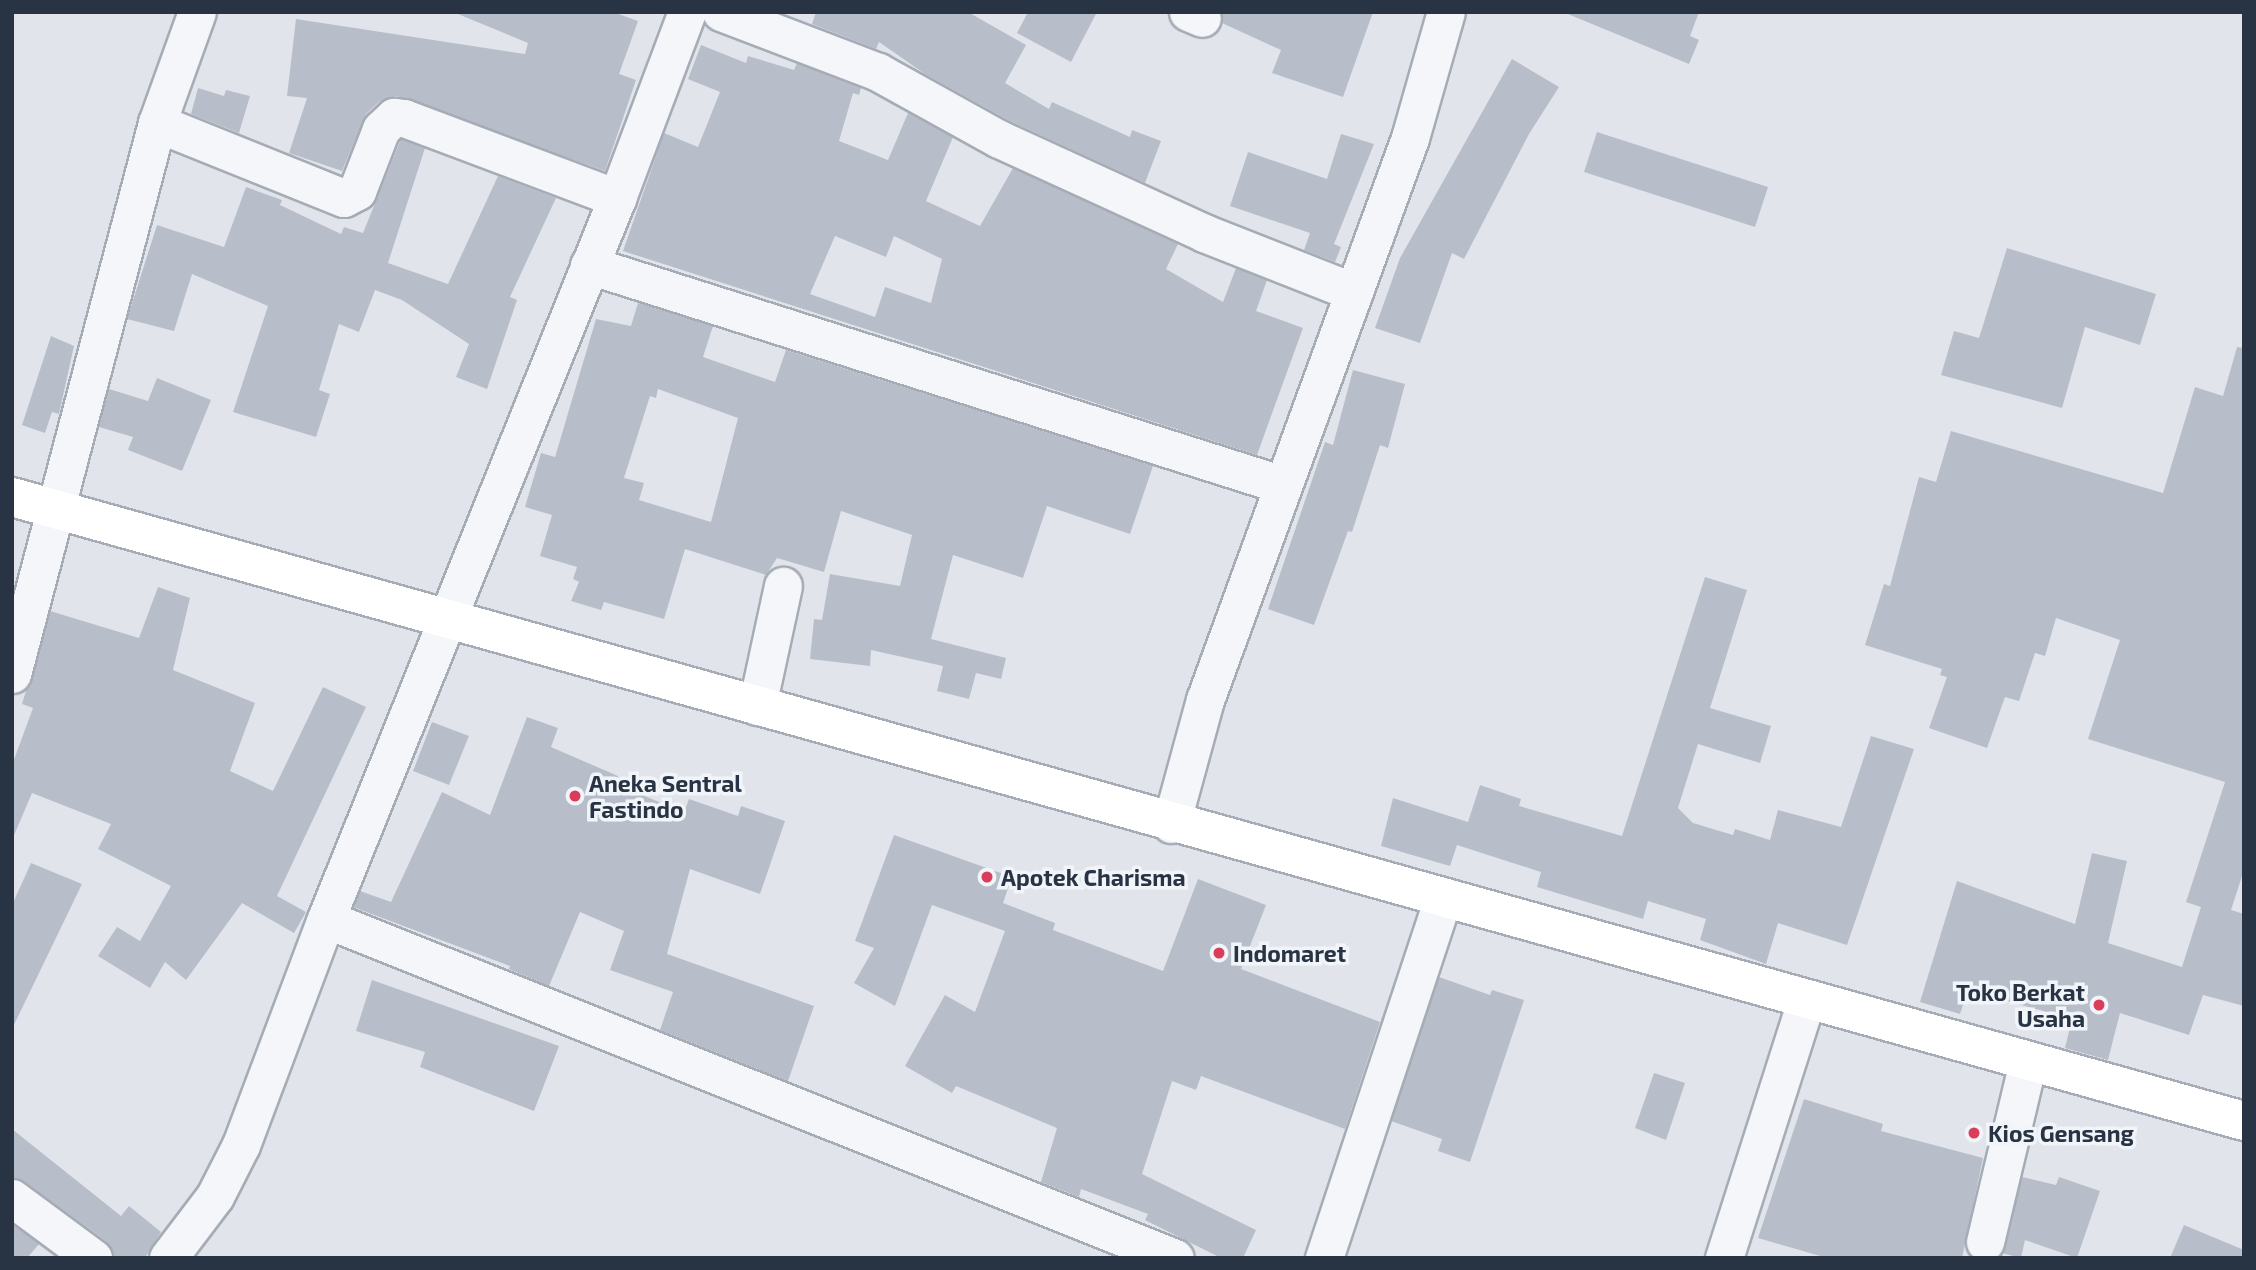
<!DOCTYPE html>
<html>
<head>
<meta charset="utf-8">
<style>
	body { margin:0 }
	#map { position:relative; width:2256px; height:1270px; overflow:hidden; background:#e1e5eb; font-family:"Exo 2",sans-serif }
	div>[style] { position:absolute }
	.building>* { inset:0; background:#b8bec9 }
	.roads { filter:drop-shadow(2px 0 #a6acb6) drop-shadow(-2px 0 #a6acb6) drop-shadow(0 2px #a6acb6) drop-shadow(0 -2px #a6acb6) }
	.minor>* { height:37px; margin:-18.5px; padding:0 18.5px; transform-origin:18.5px; border-radius:18.5px; background:#f4f6f9 }
	.trunk>* { height:38px; margin:-19px; padding:0 19px; transform-origin:19px; border-radius:19px; background:#fff }
	.dots>* { width:19px; height:19px; translate:-50% -50%; box-sizing:border-box; border:4px solid #f1f4f8; border-radius:50% }
	span { translate:-50% -50%; white-space:nowrap; text-align:center; line-height:1.15; -webkit-text-stroke:7px #f1f4f8; paint-order:stroke }
	.poi-label { font-size:23px; color:#283344; font-weight:700 }
	.left { translate:0 -50%; text-align:left }
	.right { translate:-100% -50%; text-align:right }
	.frame { position:absolute; inset:0; border:14px solid #283344; pointer-events:none }
</style>
</head>
<body>
<div id="map">
	<div class="building">
		<i style="clip-path:polygon(453px 12px,613px 12px,638px 21px,619px 74px,636px 80px,605px 171px,396px 96px,380px 101px,366px 114px,342px 171px,289px 153px,307px 98px,287px 96px,296px 19px,525px 54px,528px 43px)"></i>
		<i style="clip-path:polygon(816px 12px,968px 12px,1026px 45px,1005px 83px,1049px 109px,1052px 102px,1130px 137px,1132px 130px,1161px 141px,1145px 183px,1008px 120px,925px 74px,879px 42px,876px 49px,812px 24px)"></i>
		<i style="clip-path:polygon(1028px 12px,1097px 12px,1071px 62px,1017px 33px)"></i>
		<i style="clip-path:polygon(1222px 12px,1373px 12px,1343px 97px,1272px 73px,1281px 50px,1222px 23px)"></i>
		<i style="clip-path:polygon(1563px 12px,1699px 12px,1690px 36px,1699px 40px,1689px 64px)"></i>
		<i style="clip-path:polygon(evenodd,701px 45px,746px 63px,748px 56px,794px 70px,797px 63px,861px 88px,859px 95px,853px 93px,839px 141px,888px 160px,908px 113px,953px 137px,926px 201px,980px 226px,1013px 168px,1178px 244px,1166px 269px,1223px 302px,1236px 268px,1267px 280px,1256px 311px,1303px 328px,1257px 455px,623px 251px,664px 133px,698px 147px,720px 92px,688px 79px,701px 45px,835px 236px,886px 257px,894px 236px,942px 259px,931px 303px,885px 287px,875px 317px,810px 294px,835px 236px)"></i>
		<i style="clip-path:polygon(1512px 59px,1559px 87px,1529px 134px,1464px 259px,1452px 253px,1420px 343px,1375px 328px,1400px 258px)"></i>
		<i style="clip-path:polygon(198px 88px,224px 96px,226px 90px,250px 96px,239px 133px,191px 114px)"></i>
		<i style="clip-path:polygon(1597px 132px,1768px 187px,1755px 227px,1584px 172px)"></i>
		<i style="clip-path:polygon(1341px 134px,1374px 144px,1334px 244px,1341px 247px,1335px 262px,1304px 250px,1310px 233px,1230px 206px,1248px 152px,1327px 179px)"></i>
		<i style="clip-path:polygon(401px 139px,425px 148px,388px 263px,448px 284px,498px 176px,556px 198px,510px 297px,517px 300px,487px 389px,456px 377px,469px 344px,402px 300px,375px 290px,359px 332px,339px 324px,319px 390px,330px 394px,316px 437px,233px 412px,268px 306px,192px 274px,174px 331px,127px 319px,157px 225px,224px 247px,246px 187px,282px 200px,280px 205px,341px 234px,344px 227px,363px 233px)"></i>
		<i style="clip-path:polygon(2007px 248px,2156px 294px,2140px 345px,2085px 327px,2062px 408px,1941px 375px,1954px 331px,1979px 338px)"></i>
		<i style="clip-path:polygon(evenodd,638px 303px,713px 326px,703px 357px,775px 382px,786px 350px,1153px 466px,1130px 534px,1047px 506px,1023px 578px,953px 555px,931px 639px,1006px 658px,1001px 679px,976px 673px,969px 699px,937px 691px,943px 666px,871px 650px,870px 666px,810px 659px,814px 619px,822px 620px,830px 574px,900px 586px,912px 535px,841px 511px,824px 572px,777px 558px,766px 575px,685px 549px,664px 619px,604px 602px,601px 610px,571px 601px,579px 582px,573px 579px,577px 567px,540px 556px,552px 515px,525px 507px,541px 453px,555px 457px,596px 319px,631px 326px,638px 303px,658px 389px,738px 418px,711px 522px,639px 500px,644px 483px,624px 478px,650px 396px,656px 398px,658px 389px)"></i>
		<i style="clip-path:polygon(51px 336px,74px 346px,59px 414px,52px 412px,45px 433px,22px 425px)"></i>
		<i style="clip-path:polygon(2237px 347px,2244px 348px,2244px 870px,2231px 910px,2244px 914px,2244px 1006px,2203px 995px,2189px 1035px,2120px 1013px,2108px 1060px,2065px 1048px,2072px 1019px,1968px 990px,1960px 1014px,1920px 1002px,1957px 881px,2075px 924px,2092px 853px,2127px 861px,2108px 943px,2182px 967px,2201px 907px,2186px 902px,2225px 782px,2088px 739px,2120px 640px,2056px 618px,2045px 656px,2035px 653px,2019px 701px,2005px 697px,1987px 748px,1929px 728px,1947px 677px,1940px 675px,1942px 669px,1865px 645px,1884px 584px,1890px 586px,1919px 477px,1936px 482px,1951px 431px,2163px 493px,2195px 387px,2223px 396px)"></i>
		<i style="clip-path:polygon(1353px 370px,1405px 384px,1388px 448px,1380px 445px,1352px 532px,1348px 531px,1314px 625px,1268px 609px,1325px 442px,1333px 445px)"></i>
		<i style="clip-path:polygon(157px 378px,211px 400px,182px 471px,128px 450px,133px 437px,99px 427px,109px 389px,148px 401px)"></i>
		<i style="clip-path:polygon(1705px 577px,1747px 590px,1710px 708px,1771px 726px,1760px 763px,1698px 744px,1678px 808px,1693px 823px,1733px 835px,1735px 829px,1770px 840px,1778px 810px,1841px 827px,1871px 736px,1914px 749px,1847px 945px,1778px 923px,1766px 964px,1700px 940px,1706px 919px,1648px 901px,1643px 919px,1537px 887px,1541px 872px,1457px 845px,1450px 866px,1381px 846px,1393px 798px,1468px 822px,1480px 785px,1521px 799px,1519px 806px,1622px 836px)"></i>
		<i style="clip-path:polygon(158px 587px,190px 598px,173px 670px,255px 703px,230px 771px,273px 791px,323px 687px,366px 707px,277px 896px,306px 912px,294px 933px,242px 903px,186px 980px,165px 962px,150px 988px,98px 956px,117px 927px,140px 941px,171px 886px,98px 849px,111px 824px,32px 793px,12px 840px,12px 765px,33px 708px,22px 704px,50px 611px,139px 638px)"></i>
		<i style="clip-path:polygon(527px 717px,558px 728px,551px 747px,618px 776px,615px 783px,684px 813px,689px 799px,738px 816px,741px 806px,785px 821px,760px 894px,690px 869px,667px 954px,814px 1006px,788px 1081px,660px 1030px,673px 992px,610px 970px,624px 931px,580px 912px,549px 986px,509px 969px,510px 966px,353px 907px,360px 891px,391px 902px,442px 792px,490px 815px)"></i>
		<i style="clip-path:polygon(432px 722px,469px 736px,449px 785px,413px 771px)"></i>
		<i style="clip-path:polygon(894px 835px,1012px 877px,1003px 903px,1055px 923px,1053px 930px,1163px 971px,1198px 879px,1266px 905px,1241px 969px,1380px 1022px,1345px 1129px,1201px 1076px,1196px 1090px,1172px 1081px,1142px 1174px,1256px 1230px,1243px 1258px,1221px 1258px,1145px 1220px,1148px 1214px,1081px 1189px,1079px 1197px,1041px 1182px,1057px 1128px,956px 1086px,952px 1093px,905px 1066px,945px 995px,975px 1012px,1005px 931px,932px 905px,895px 1006px,854px 983px,874px 948px,855px 941px)"></i>
		<i style="clip-path:polygon(31px 863px,82px 884px,12px 1029px,12px 905px)"></i>
		<i style="clip-path:polygon(1439px 977px,1490px 995px,1492px 990px,1524px 1000px,1470px 1162px,1438px 1151px,1442px 1139px,1391px 1121px)"></i>
		<i style="clip-path:polygon(372px 980px,559px 1046px,534px 1111px,420px 1067px,425px 1052px,356px 1031px)"></i>
		<i style="clip-path:polygon(1654px 1073px,1685px 1083px,1666px 1140px,1635px 1128px)"></i>
		<i style="clip-path:polygon(1804px 1099px,1883px 1124px,1881px 1131px,1983px 1158px,1962px 1258px,1827px 1258px,1758px 1238px)"></i>
		<i style="clip-path:polygon(12px 1129px,121px 1216px,129px 1206px,161px 1232px,145px 1258px,114px 1258px,106px 1241px,24px 1181px,12px 1177px)"></i>
		<i style="clip-path:polygon(2022px 1177px,2056px 1185px,2059px 1177px,2100px 1191px,2077px 1258px,2025px 1240px,2021px 1258px,2002px 1253px)"></i>
		<i style="clip-path:polygon(12px 1224px,39px 1244px,27px 1258px,12px 1258px)"></i>
		<i style="clip-path:polygon(2184px 1225px,2244px 1250px,2244px 1258px,2170px 1258px)"></i>
	</div>
	<div class="roads">
		<div class="minor">
			<i style="left:721px;top:12px;width:168px;rotate:20.9deg"></i>
			<i style="left:878px;top:72px;width:138px;rotate:29deg"></i>
			<i style="left:999px;top:139px;width:226px;rotate:24.6deg"></i>
			<i style="left:1204px;top:233px;width:161px;rotate:21.5deg"></i>
			<i style="left:1188px;top:12px;width:15px;rotate:23deg"></i>
			<i style="left:157px;top:123px;width:201px;rotate:21.9deg"></i>
			<i style="left:344px;top:198px;width:15px;rotate:-28deg"></i>
			<i style="left:357px;top:191px;width:66px;rotate:-68.8deg"></i>
			<i style="left:381px;top:129px;width:18px;rotate:-43deg"></i>
			<i style="left:394px;top:117px;width:10px;rotate:6deg"></i>
			<i style="left:404px;top:118px;width:228px;rotate:20.6deg"></i>
			<i style="left:589px;top:265px;width:725px;rotate:17.59deg"></i>
			<i style="left:12px;top:674px;width:570px;rotate:-75.26deg"></i>
			<i style="left:157px;top:123px;width:118px;rotate:-70.2deg"></i>
			<i style="left:757px;top:706px;width:123px;rotate:-77.8deg"></i>
			<i style="left:1171px;top:824px;width:129px;rotate:-74.7deg"></i>
			<i style="left:1205px;top:700px;width:598px;rotate:-69.96deg"></i>
			<i style="left:1410px;top:138px;width:131px;rotate:-74.1deg"></i>
			<i style="left:326px;top:919px;width:914px;rotate:21.77deg"></i>
			<i style="left:12px;top:1198px;width:101px;rotate:36.5deg"></i>
			<i style="left:1985px;top:1242px;width:186px;rotate:-76.6deg"></i>
			<i style="left:168px;top:1258px;width:78px;rotate:-52.8deg"></i>
			<i style="left:215px;top:1196px;width:57px;rotate:-63deg"></i>
			<i style="left:241px;top:1145px;width:241px;rotate:-69.4deg"></i>
			<i style="left:326px;top:919px;width:778px;rotate:-68.02deg"></i>
			<i style="left:617px;top:198px;width:199px;rotate:-69.4deg"></i>
			<i style="left:1324px;top:1258px;width:378px;rotate:-71.7deg"></i>
			<i style="left:1724px;top:1258px;width:270px;rotate:-72.3deg"></i>
		</div>
		<div class="trunk">
			<i style="left:12px;top:497px;width:2318px;rotate:15.62deg"></i>
		</div>
	</div>
	<div class="dots">
		<i style="left:575px;top:796px;background:#d93d59"></i>
		<i style="left:987px;top:877px;background:#d93d59"></i>
		<i style="left:1219px;top:953px;background:#d93d59"></i>
		<i style="left:2099px;top:1005px;background:#d93d59"></i>
		<i style="left:1974px;top:1133px;background:#d93d59"></i>
	</div>
	<div class="poi-label">
		<span class="left" style="left:589px;top:796px">Aneka Sentral<br>Fastindo</span>
		<span class="left" style="left:1001px;top:877px">Apotek Charisma</span>
		<span class="left" style="left:1233px;top:953px">Indomaret</span>
		<span class="right" style="left:2085px;top:1005px">Toko Berkat<br>Usaha</span>
		<span class="left" style="left:1988px;top:1133px">Kios Gensang</span>
	</div>
	<div class="frame"></div>
</div>
</body>
</html>
